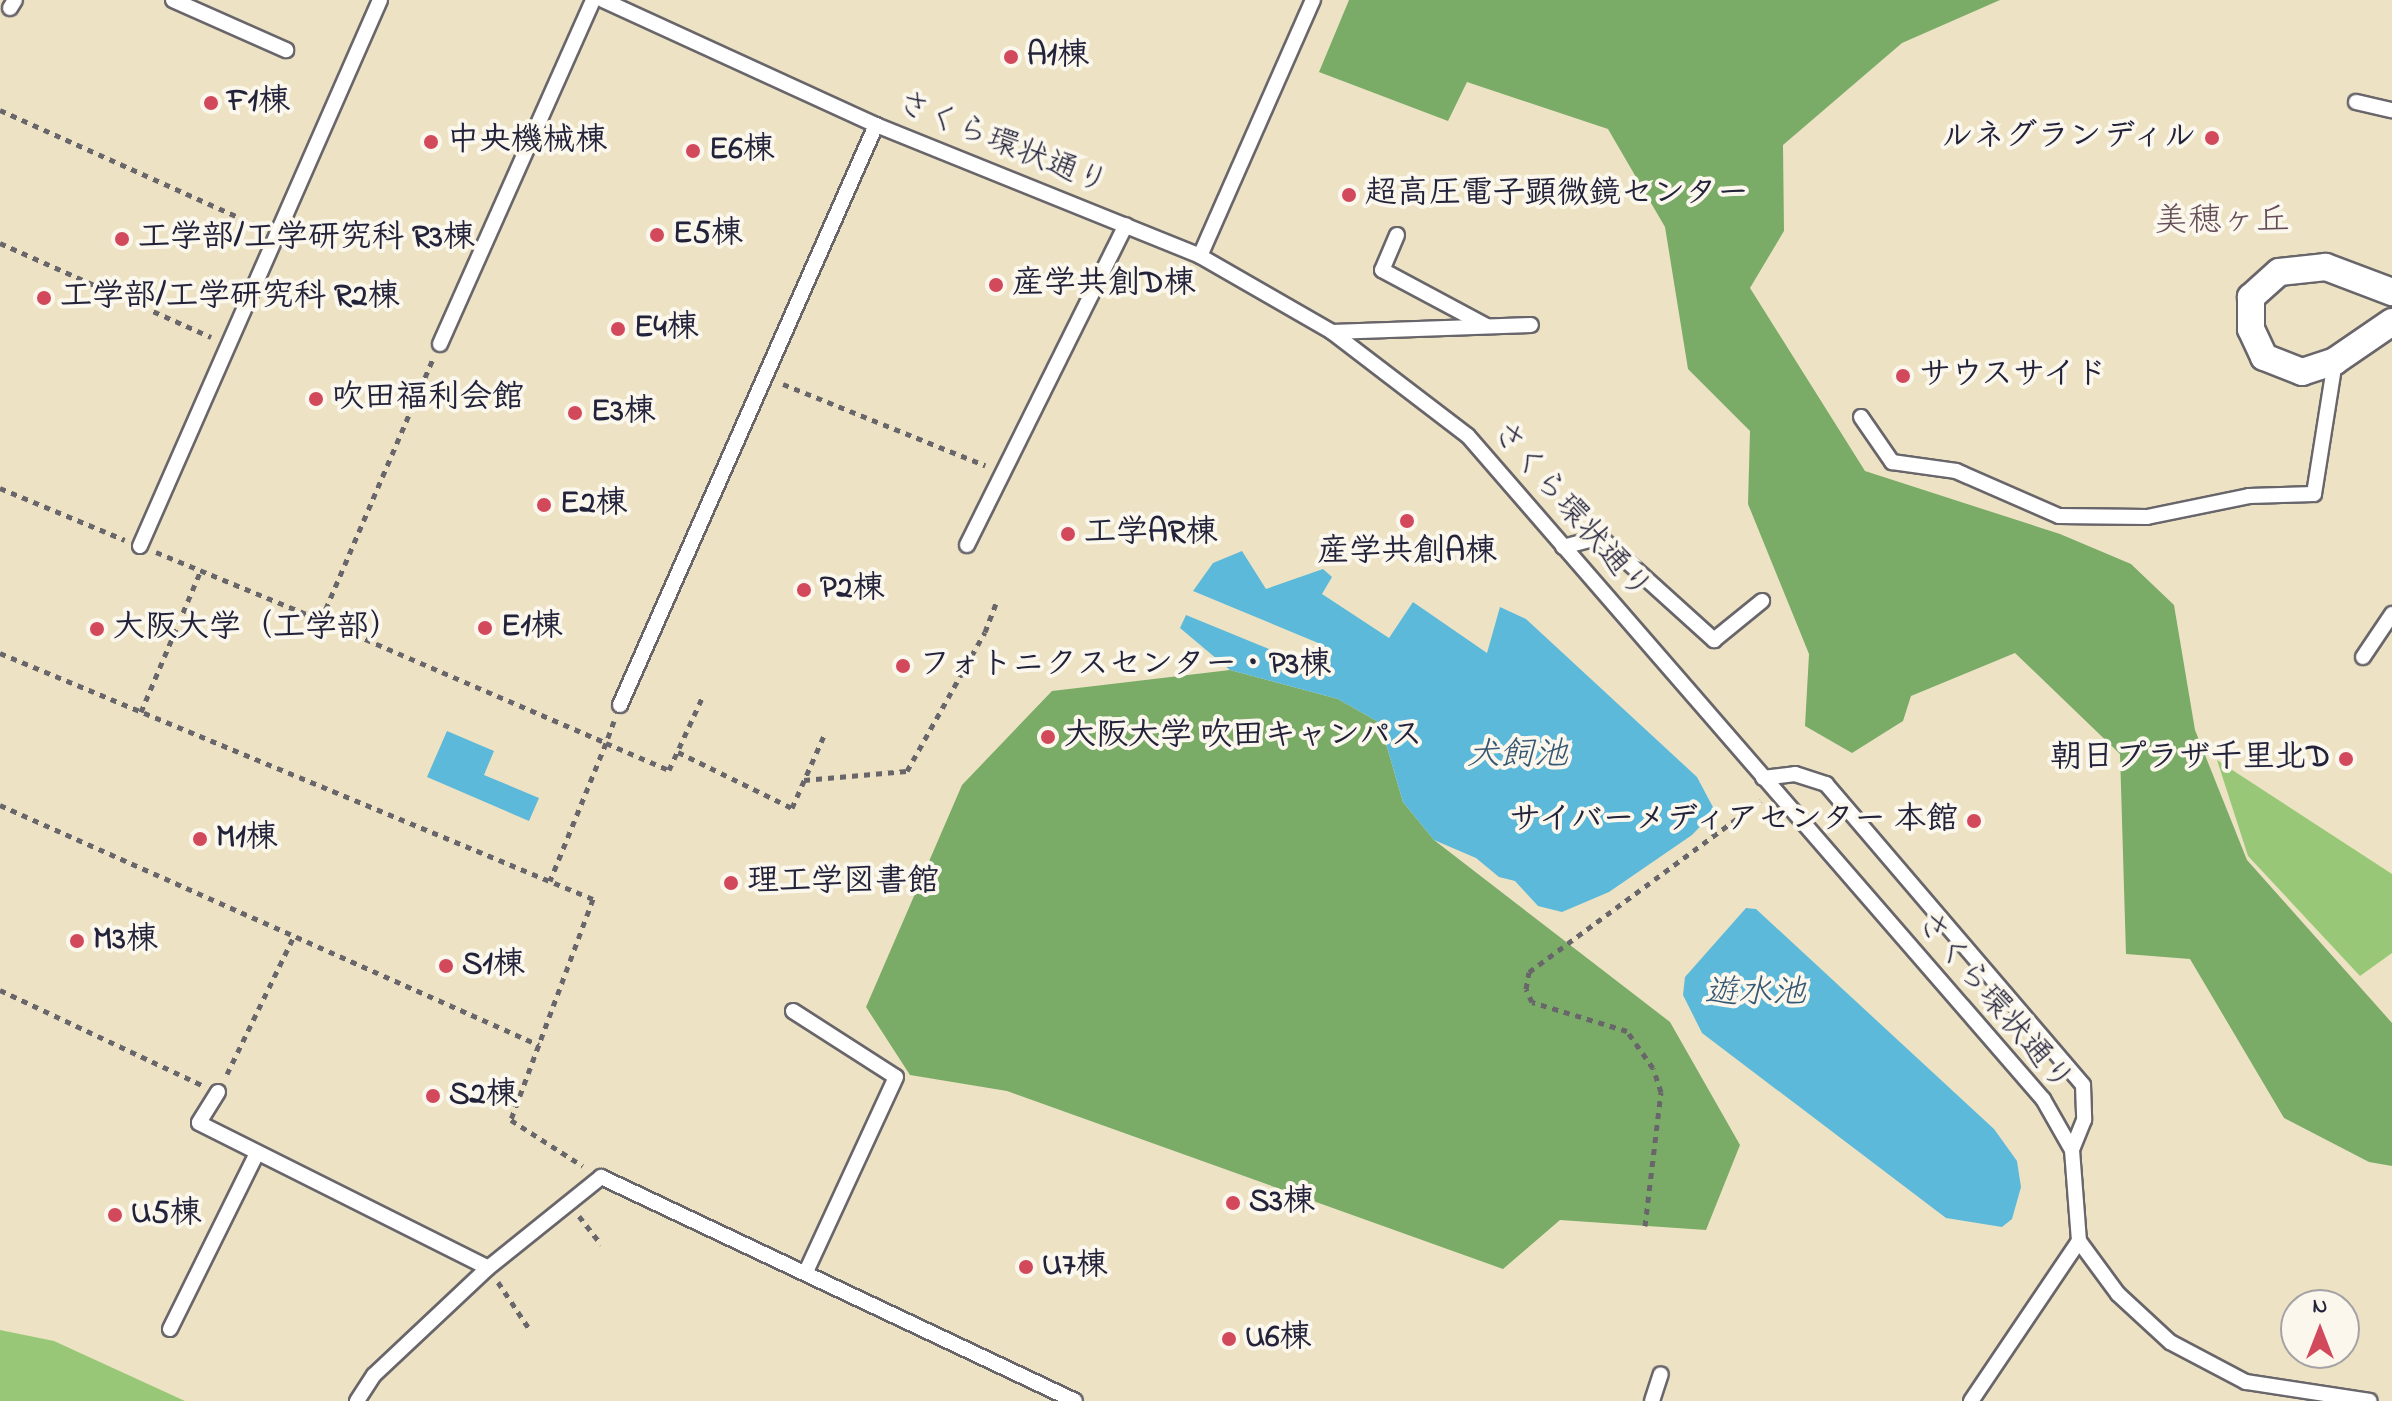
<!DOCTYPE html>
<html>
<head>
<meta charset="utf-8">
<style>
	body { margin:0 }
	#map { position:relative; width:2392px; height:1401px; overflow:hidden; background:#ede3c4; font-family:"Indie Flower","Klee One",sans-serif }
	div>[style] { position:absolute }
	.green>* { inset:0; background:#98c877 }
	.forest>* { inset:0; background:#7aac68 }
	.water>* { inset:0; background:#5cb9da }
	.path>* { height:5px; margin-top:-2.5px; transform-origin:0; background:repeating-linear-gradient(90deg,#69666b 0 6px,transparent 0 12px) }
	.roads { filter:drop-shadow(2px 0 #69666b) drop-shadow(-2px 0 #69666b) drop-shadow(0 2px #69666b) drop-shadow(0 -2px #69666b) }
	.service>* { height:14px; margin:-7px; padding:0 7px; transform-origin:7px; border-radius:7px; background:#fff }
	.minor>* { height:26px; margin:-13px; padding:0 13px; transform-origin:13px; border-radius:13px; background:#fff }
	.dots>* { width:22px; height:22px; translate:-50% -50%; box-sizing:border-box; border:4px solid #fbf7ec; border-radius:50% }
	span { translate:-50% -50%; white-space:nowrap; text-align:center; line-height:1.15; -webkit-text-stroke:8px #fbf7ec; paint-order:stroke }
	.poi-label { font-size:32px; color:#22223b; font-weight:700 }
	.left { translate:0 -50%; text-align:left }
	.right { translate:-100% -50%; text-align:right }
	.street-label { font-size:32px; color:#22223b }
	.neighbourhood-label { font-size:34px; color:#634b57 }
	.water-label { font-size:34px; color:#365773; font-style:italic }
	.north { position:absolute; left:2280px; top:1289px; width:80px; height:80px; box-sizing:border-box; background:#fbf7ec; border:2px solid #a4a2a5; border-radius:50%; rotate:0deg; font-size:22px; font-weight:700; line-height:32px; text-align:center; color:#22223b }
	.north::after { content:''; display:block; margin:auto; width:28px; height:36px; background:#d1495b; clip-path:polygon(50% 0,100% 100%,50% 72%,0 100%) }
</style>
</head>
<body>
<div id="map">
	<div class="green">
		<i style="clip-path:polygon(2217px 760px,2392px 874px,2392px 953px,2360px 976px,2248px 856px)"></i>
		<i style="clip-path:polygon(0 1330px,54px 1341px,185px 1401px,0 1401px)"></i>
	</div>
	<div class="forest">
		<i style="clip-path:polygon(1349px 0,2000px 0,1902px 43px,1783px 145px,1784px 231px,1750px 288px,1865px 471px,2060px 534px,2131px 564px,2174px 605px,2195px 730px,2247px 860px,2392px 1023px,2392px 1166px,2369px 1162px,2284px 1118px,2190px 959px,2126px 954px,2120px 754px,2015px 653px,1911px 696px,1903px 721px,1852px 753px,1805px 726px,1809px 654px,1748px 504px,1750px 431px,1688px 369px,1665px 227px,1608px 129px,1467px 82px,1448px 121px,1319px 72px)"></i>
		<i style="clip-path:polygon(1230px 670px,1338px 699px,1380px 723px,1403px 802px,1434px 840px,1670px 1022px,1740px 1145px,1706px 1230px,1560px 1220px,1503px 1269px,1007px 1091px,910px 1075px,866px 1007px,962px 785px,1052px 691px)"></i>
	</div>
	<div class="water">
		<i style="clip-path:polygon(1242px 551px,1266px 589px,1323px 569px,1332px 577px,1322px 594px,1389px 638px,1413px 602px,1487px 653px,1500px 607px,1526px 619px,1697px 777px,1715px 811px,1692px 835px,1609px 892px,1562px 912px,1538px 906px,1515px 881px,1499px 877px,1476px 858px,1434px 840px,1403px 802px,1380px 723px,1338px 699px,1230px 670px,1180px 628px,1186px 615px,1315px 668px,1323px 645px,1193px 591px,1213px 563px)"></i>
		<i style="clip-path:polygon(447px 731px,494px 751px,484px 775px,539px 798px,529px 821px,427px 777px)"></i>
		<i style="clip-path:polygon(1746px 908px,1756px 909px,1994px 1129px,2017px 1161px,2021px 1187px,2012px 1219px,2002px 1227px,1946px 1218px,1702px 1033px,1683px 995px,1685px 977px)"></i>
	</div>
	<div class="path">
		<i style="left:0;top:110px;width:285px;rotate:24.2deg"></i>
		<i style="left:0;top:243px;width:231px;rotate:24deg"></i>
		<i style="left:783px;top:384px;width:218px;rotate:21.9deg"></i>
		<i style="left:0;top:488px;width:135px;rotate:22.6deg"></i>
		<i style="left:156px;top:552px;width:178px;rotate:22.4deg"></i>
		<i style="left:321px;top:620px;width:284px;rotate:-66.8deg"></i>
		<i style="left:321px;top:620px;width:310px;rotate:23.3deg"></i>
		<i style="left:606px;top:743px;width:149px;rotate:112.1deg"></i>
		<i style="left:0;top:653px;width:642px;rotate:22.53deg"></i>
		<i style="left:593px;top:899px;width:236px;rotate:110.4deg"></i>
		<i style="left:511px;top:1120px;width:85px;rotate:32.6deg"></i>
		<i style="left:141px;top:712px;width:154px;rotate:-67.1deg"></i>
		<i style="left:614px;top:721px;width:23px;rotate:110deg"></i>
		<i style="left:606px;top:743px;width:69px;rotate:23.2deg"></i>
		<i style="left:669px;top:770px;width:79px;rotate:-65.4deg"></i>
		<i style="left:678px;top:752px;width:127px;rotate:26.2deg"></i>
		<i style="left:792px;top:808px;width:84px;rotate:-66.2deg"></i>
		<i style="left:804px;top:780px;width:103px;rotate:-5deg"></i>
		<i style="left:907px;top:771px;width:159px;rotate:-60.7deg"></i>
		<i style="left:985px;top:632px;width:34px;rotate:-69deg"></i>
		<i style="left:0;top:805px;width:590px;rotate:24deg"></i>
		<i style="left:0;top:990px;width:223px;rotate:25.2deg"></i>
		<i style="left:227px;top:1074px;width:153px;rotate:-64.1deg"></i>
		<i style="left:579px;top:1216px;width:36px;rotate:52deg"></i>
		<i style="left:1645px;top:1226px;width:135px;rotate:-83.2deg"></i>
		<i style="left:1661px;top:1092px;width:25px;rotate:-108deg"></i>
		<i style="left:1653px;top:1068px;width:45px;rotate:-125.1deg"></i>
		<i style="left:1627px;top:1031px;width:99px;rotate:-163deg"></i>
		<i style="left:1532px;top:1002px;width:14px;rotate:-115deg"></i>
		<i style="left:1526px;top:989px;width:17px;rotate:-80deg"></i>
		<i style="left:1529px;top:972px;width:288px;rotate:-36.4deg"></i>
		<i style="left:498px;top:1282px;width:58px;rotate:56.3deg"></i>
	</div>
	<div class="roads">
		<div class="service">
			<i style="left:173px;top:0;width:124px;rotate:23.9deg"></i>
			<i style="left:603px;top:0;width:300px;rotate:24.6deg"></i>
			<i style="left:876px;top:125px;width:349px;rotate:22deg"></i>
			<i style="left:1200px;top:256px;width:152px;rotate:29.9deg"></i>
			<i style="left:1332px;top:332px;width:171px;rotate:37.4deg"></i>
			<i style="left:1468px;top:436px;width:878px;rotate:49.07deg"></i>
			<i style="left:2043px;top:1099px;width:59px;rotate:60.4deg"></i>
			<i style="left:2072px;top:1150px;width:91px;rotate:85.6deg"></i>
			<i style="left:2079px;top:1241px;width:193px;rotate:124deg"></i>
			<i style="left:10px;top:8px;width:9px;rotate:-58deg"></i>
			<i style="left:2356px;top:102px;width:37px;rotate:13deg"></i>
			<i style="left:1397px;top:235px;width:38px;rotate:113deg"></i>
			<i style="left:1382px;top:270px;width:119px;rotate:28.1deg"></i>
			<i style="left:1200px;top:256px;width:280px;rotate:-66.2deg"></i>
			<i style="left:1332px;top:332px;width:199px;rotate:-2deg"></i>
			<i style="left:440px;top:344px;width:376px;rotate:-66deg"></i>
			<i style="left:1861px;top:417px;width:55px;rotate:55.4deg"></i>
			<i style="left:1892px;top:462px;width:65px;rotate:8deg"></i>
			<i style="left:1956px;top:471px;width:112px;rotate:23.6deg"></i>
			<i style="left:2059px;top:516px;width:88px;rotate:0.7deg"></i>
			<i style="left:2147px;top:517px;width:104px;rotate:-11.6deg"></i>
			<i style="left:2249px;top:496px;width:65px;rotate:-1.8deg"></i>
			<i style="left:2314px;top:494px;width:135px;rotate:-81deg"></i>
			<i style="left:967px;top:545px;width:357px;rotate:-63.6deg"></i>
			<i style="left:140px;top:546px;width:596px;rotate:-66.27deg"></i>
			<i style="left:1563px;top:547px;width:38px;rotate:-15deg"></i>
			<i style="left:1600px;top:537px;width:154px;rotate:42.1deg"></i>
			<i style="left:1714px;top:640px;width:62px;rotate:-39.1deg"></i>
			<i style="left:2363px;top:657px;width:52px;rotate:-56deg"></i>
			<i style="left:620px;top:705px;width:634px;rotate:-66.18deg"></i>
			<i style="left:1763px;top:778px;width:32px;rotate:-7deg"></i>
			<i style="left:1795px;top:774px;width:33px;rotate:18deg"></i>
			<i style="left:1826px;top:784px;width:396px;rotate:49.5deg"></i>
			<i style="left:2083px;top:1085px;width:35px;rotate:88deg"></i>
			<i style="left:2084px;top:1120px;width:32px;rotate:112deg"></i>
			<i style="left:793px;top:1011px;width:122px;rotate:32.7deg"></i>
			<i style="left:896px;top:1077px;width:213px;rotate:114.8deg"></i>
			<i style="left:218px;top:1092px;width:36px;rotate:122deg"></i>
			<i style="left:199px;top:1123px;width:323px;rotate:26.6deg"></i>
			<i style="left:2079px;top:1241px;width:66px;rotate:53.7deg"></i>
			<i style="left:2118px;top:1294px;width:71px;rotate:42.7deg"></i>
			<i style="left:2170px;top:1342px;width:86px;rotate:27.8deg"></i>
			<i style="left:2246px;top:1382px;width:125px;rotate:8.7deg"></i>
			<i style="left:170px;top:1329px;width:196px;rotate:-63.7deg"></i>
			<i style="left:357px;top:1401px;width:31px;rotate:-57deg"></i>
			<i style="left:374px;top:1375px;width:156px;rotate:-43.2deg"></i>
			<i style="left:488px;top:1268px;width:145px;rotate:-38.8deg"></i>
			<i style="left:601px;top:1177px;width:524px;rotate:25.29deg"></i>
			<i style="left:1652px;top:1401px;width:28px;rotate:-72deg"></i>
		</div>
		<div class="minor">
			<i style="left:2392px;top:292px;width:71px;rotate:-159.3deg"></i>
			<i style="left:2326px;top:267px;width:47px;rotate:173.9deg"></i>
			<i style="left:2279px;top:272px;width:38px;rotate:138deg"></i>
			<i style="left:2251px;top:297px;width:32px;rotate:90deg"></i>
			<i style="left:2251px;top:329px;width:31px;rotate:65deg"></i>
			<i style="left:2264px;top:357px;width:41px;rotate:21.5deg"></i>
			<i style="left:2302px;top:372px;width:35px;rotate:-18deg"></i>
			<i style="left:2335px;top:361px;width:69px;rotate:-34.4deg"></i>
		</div>
	</div>
	<div class="dots">
		<i style="left:1011px;top:57px;background:#d1495b"></i>
		<i style="left:211px;top:103px;background:#d1495b"></i>
		<i style="left:2212px;top:138px;background:#d1495b"></i>
		<i style="left:431px;top:142px;background:#d1495b"></i>
		<i style="left:693px;top:151px;background:#d1495b"></i>
		<i style="left:1349px;top:195px;background:#d1495b"></i>
		<i style="left:657px;top:235px;background:#d1495b"></i>
		<i style="left:122px;top:239px;background:#d1495b"></i>
		<i style="left:996px;top:285px;background:#d1495b"></i>
		<i style="left:44px;top:298px;background:#d1495b"></i>
		<i style="left:618px;top:329px;background:#d1495b"></i>
		<i style="left:1903px;top:376px;background:#d1495b"></i>
		<i style="left:316px;top:399px;background:#d1495b"></i>
		<i style="left:575px;top:413px;background:#d1495b"></i>
		<i style="left:544px;top:505px;background:#d1495b"></i>
		<i style="left:1407px;top:521px;background:#d1495b"></i>
		<i style="left:1068px;top:534px;background:#d1495b"></i>
		<i style="left:804px;top:590px;background:#d1495b"></i>
		<i style="left:485px;top:628px;background:#d1495b"></i>
		<i style="left:97px;top:629px;background:#d1495b"></i>
		<i style="left:903px;top:666px;background:#d1495b"></i>
		<i style="left:1048px;top:737px;background:#d1495b"></i>
		<i style="left:2346px;top:759px;background:#d1495b"></i>
		<i style="left:1974px;top:821px;background:#d1495b"></i>
		<i style="left:200px;top:839px;background:#d1495b"></i>
		<i style="left:731px;top:883px;background:#d1495b"></i>
		<i style="left:77px;top:941px;background:#d1495b"></i>
		<i style="left:446px;top:966px;background:#d1495b"></i>
		<i style="left:433px;top:1096px;background:#d1495b"></i>
		<i style="left:1233px;top:1203px;background:#d1495b"></i>
		<i style="left:115px;top:1215px;background:#d1495b"></i>
		<i style="left:1026px;top:1267px;background:#d1495b"></i>
		<i style="left:1229px;top:1339px;background:#d1495b"></i>
	</div>
	<div class="poi-label">
		<span class="left" style="left:1027px;top:57px">A1棟</span>
		<span class="left" style="left:227px;top:103px">F1棟</span>
		<span class="right" style="left:2196px;top:138px">ルネグランディル</span>
		<span class="left" style="left:447px;top:142px">中央機械棟</span>
		<span class="left" style="left:709px;top:151px">E6棟</span>
		<span class="left" style="left:1365px;top:195px">超高圧電子顕微鏡センター</span>
		<span class="left" style="left:673px;top:235px">E5棟</span>
		<span class="left" style="left:138px;top:239px">工学部/工学研究科 R3棟</span>
		<span class="left" style="left:1012px;top:285px">産学共創D棟</span>
		<span class="left" style="left:60px;top:298px">工学部/工学研究科 R2棟</span>
		<span class="left" style="left:634px;top:329px">E4棟</span>
		<span class="left" style="left:1919px;top:376px">サウスサイド</span>
		<span class="left" style="left:332px;top:399px">吹田福利会館</span>
		<span class="left" style="left:591px;top:413px">E3棟</span>
		<span class="left" style="left:560px;top:505px">E2棟</span>
		<span class="left" style="left:1084px;top:534px">工学AR棟</span>
		<span style="left:1407px;top:553px">産学共創A棟</span>
		<span class="left" style="left:820px;top:590px">P2棟</span>
		<span class="left" style="left:501px;top:628px">E1棟</span>
		<span class="left" style="left:113px;top:629px">大阪大学（工学部）</span>
		<span class="left" style="left:919px;top:666px">フォトニクスセンター・P3棟</span>
		<span class="left" style="left:1064px;top:737px">大阪大学 吹田キャンパス</span>
		<span class="right" style="left:2330px;top:759px">朝日プラザ千里北D</span>
		<span class="right" style="left:1958px;top:821px">サイバーメディアセンター 本館</span>
		<span class="left" style="left:216px;top:839px">M1棟</span>
		<span class="left" style="left:747px;top:883px">理工学図書館</span>
		<span class="left" style="left:93px;top:941px">M3棟</span>
		<span class="left" style="left:462px;top:966px">S1棟</span>
		<span class="left" style="left:449px;top:1096px">S2棟</span>
		<span class="left" style="left:1249px;top:1203px">S3棟</span>
		<span class="left" style="left:131px;top:1215px">U5棟</span>
		<span class="left" style="left:1042px;top:1267px">U7棟</span>
		<span class="left" style="left:1245px;top:1339px">U6棟</span>
	</div>
	<div class="street-label">
		<span style="left:1002px;top:145px;rotate:22deg">さくら環状通り</span>
		<span style="left:1570px;top:512px;rotate:49deg">さくら環状通り</span>
		<span style="left:1993px;top:1003px;rotate:50deg">さくら環状通り</span>
	</div>
	<div class="neighbourhood-label">
		<span style="left:2222px;top:223px">美穂ヶ丘</span>
	</div>
	<div class="water-label">
		<span style="left:1517px;top:757px">犬飼池</span>
		<span style="left:1755px;top:995px">遊水池</span>
	</div>
	<div class="north">N</div>
</div>
</body>
</html>
